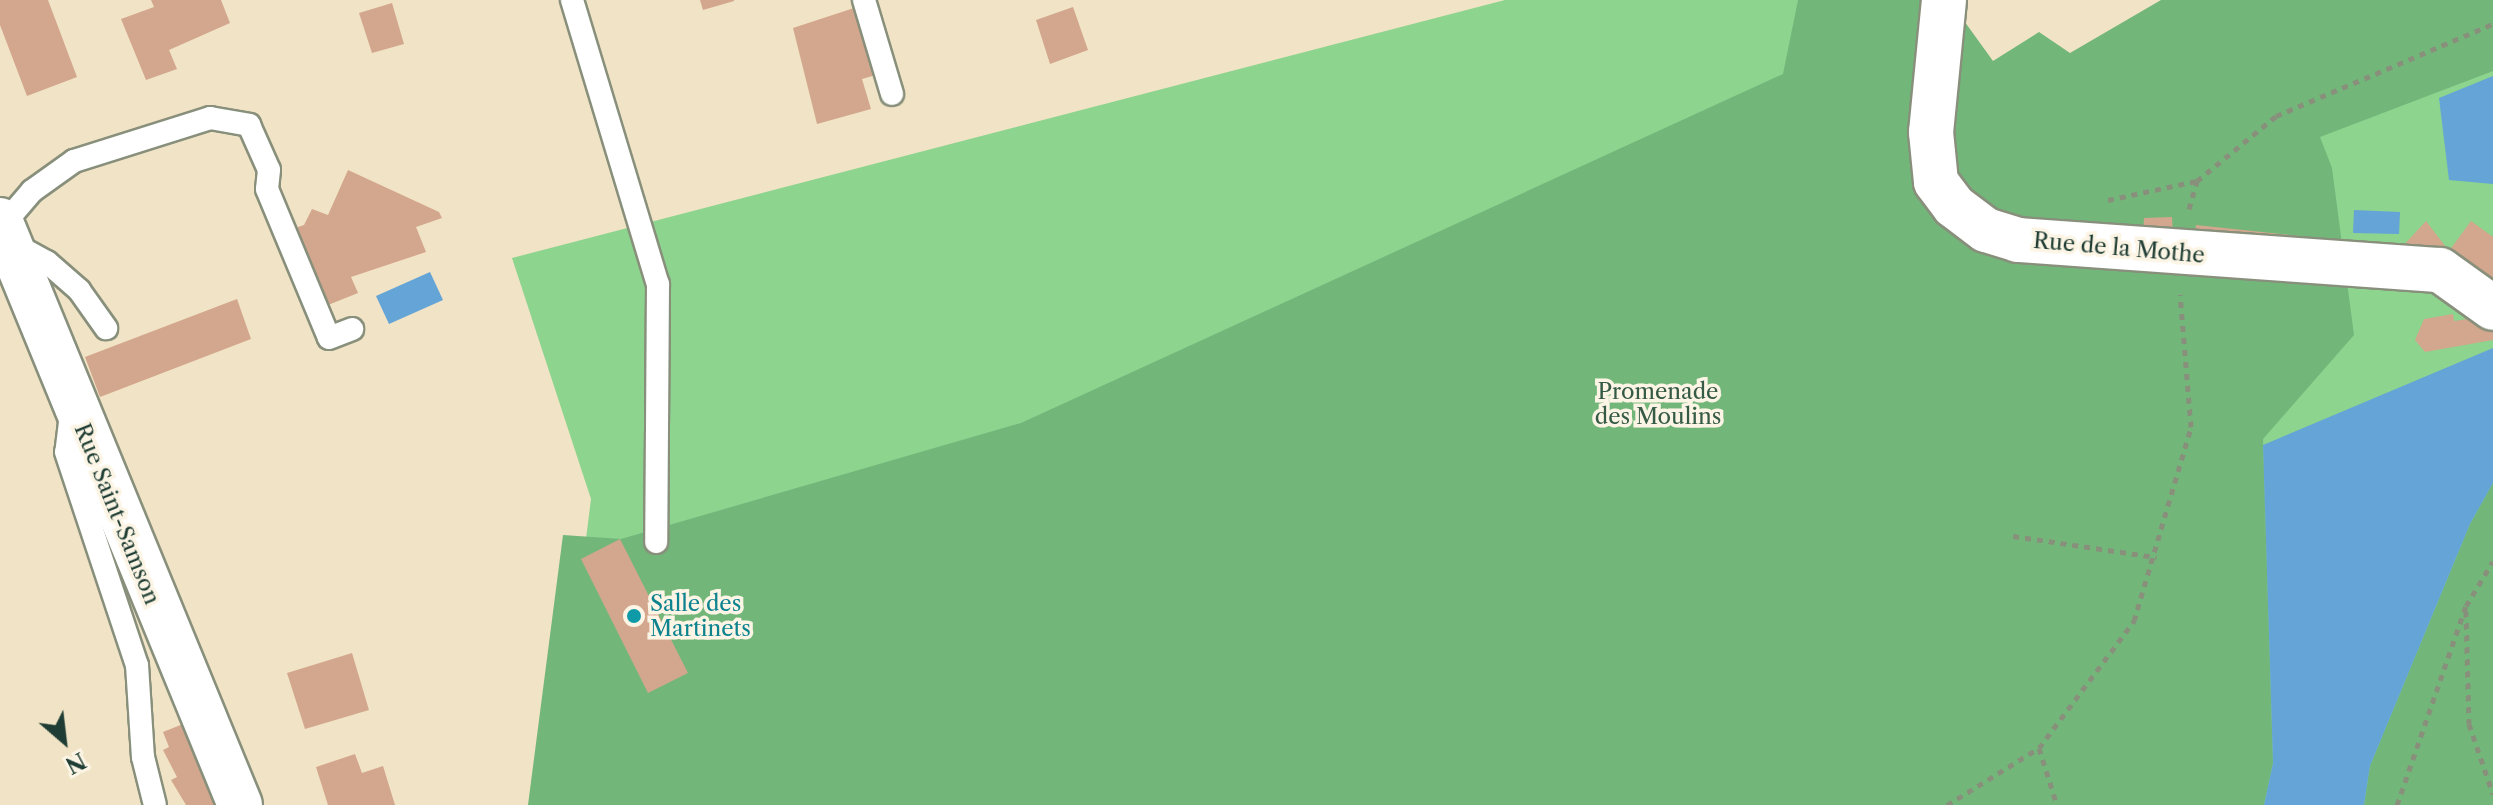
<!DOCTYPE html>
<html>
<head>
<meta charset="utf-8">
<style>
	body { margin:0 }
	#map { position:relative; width:2493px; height:805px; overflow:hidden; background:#f1e3c5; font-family:"Libre Caslon Text",serif }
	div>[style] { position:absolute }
	.green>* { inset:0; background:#8dd48f }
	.forest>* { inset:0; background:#72b67a }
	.water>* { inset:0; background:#64a4d7 }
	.building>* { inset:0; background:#d3a78d }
	.path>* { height:5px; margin-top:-2.5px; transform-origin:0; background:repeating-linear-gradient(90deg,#88907c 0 6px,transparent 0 12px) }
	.roads { filter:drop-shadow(2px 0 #88907c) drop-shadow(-2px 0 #88907c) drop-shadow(0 2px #88907c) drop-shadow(0 -2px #88907c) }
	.lane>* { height:22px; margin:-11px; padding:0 11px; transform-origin:11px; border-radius:11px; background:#fff }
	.street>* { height:44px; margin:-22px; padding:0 22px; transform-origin:22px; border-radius:22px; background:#fff }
	.dots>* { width:22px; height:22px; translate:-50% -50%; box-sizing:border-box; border:4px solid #fcf5e5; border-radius:50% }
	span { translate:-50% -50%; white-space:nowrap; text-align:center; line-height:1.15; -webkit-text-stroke:7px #fcf5e5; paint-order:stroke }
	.street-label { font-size:22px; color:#1f3d34 }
	.park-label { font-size:22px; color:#355b46 }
	.culture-label { font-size:22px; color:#0d838f }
	.left { translate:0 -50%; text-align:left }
	.north { position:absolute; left:24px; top:701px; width:80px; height:80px; -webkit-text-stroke:6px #fcf5e5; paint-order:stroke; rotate:152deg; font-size:22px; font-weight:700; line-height:32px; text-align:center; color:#1f3d34 }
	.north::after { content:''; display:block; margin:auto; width:28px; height:36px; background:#1f3d34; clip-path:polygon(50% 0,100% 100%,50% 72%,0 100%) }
</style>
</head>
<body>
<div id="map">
	<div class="green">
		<i style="clip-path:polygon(1505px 0,1873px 0,1993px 86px,2493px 0,2493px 805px,553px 802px,591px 499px,512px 258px)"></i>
	</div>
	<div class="forest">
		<i style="clip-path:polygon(1798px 0,1949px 0,1993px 61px,2039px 32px,2070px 53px,2161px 0,2493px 0,2493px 71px,2320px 137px,2332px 168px,2354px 335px,2263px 439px,2273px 763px,2264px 805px,528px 805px,563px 535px,621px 539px,1021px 423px,1783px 74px)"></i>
		<i style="clip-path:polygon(2493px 483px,2493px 805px,2364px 805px,2370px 766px,2470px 524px)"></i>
	</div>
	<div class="water">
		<i style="clip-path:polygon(2493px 76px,2493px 184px,2449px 180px,2439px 98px)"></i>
		<i style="clip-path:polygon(2354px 210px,2400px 212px,2399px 234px,2353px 233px)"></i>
		<i style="clip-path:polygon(430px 272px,443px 300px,389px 324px,376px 296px)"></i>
		<i style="clip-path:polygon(2493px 348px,2493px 483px,2470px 524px,2370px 766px,2364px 805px,2264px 805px,2273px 763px,2263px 445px)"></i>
	</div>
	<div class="building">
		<i style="clip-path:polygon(0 0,48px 0,77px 77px,27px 96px,0 25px)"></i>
		<i style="clip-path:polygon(151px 0,221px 0,230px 23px,169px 50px,177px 69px,146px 80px,121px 19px,154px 7px)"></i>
		<i style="clip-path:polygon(700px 0,734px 0,734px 1px,703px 10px)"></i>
		<i style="clip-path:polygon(392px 3px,404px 44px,372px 53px,359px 13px)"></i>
		<i style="clip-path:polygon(857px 7px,876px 75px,862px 79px,871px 109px,817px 124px,793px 28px)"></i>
		<i style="clip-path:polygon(1073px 7px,1088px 50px,1050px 64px,1036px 20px)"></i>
		<i style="clip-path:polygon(348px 170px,439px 212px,442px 218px,416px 227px,426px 252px,351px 277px,358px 293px,323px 307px,292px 229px,304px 225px,312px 209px,328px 215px)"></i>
		<i style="clip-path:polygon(2172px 217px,2173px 236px,2143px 235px,2144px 218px)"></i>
		<i style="clip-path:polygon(2426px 221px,2449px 251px,2194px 241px,2196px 225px,2402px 247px)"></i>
		<i style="clip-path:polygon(2471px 221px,2493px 237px,2493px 283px,2449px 251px)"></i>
		<i style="clip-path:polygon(237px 299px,251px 339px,100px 397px,85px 357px)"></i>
		<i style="clip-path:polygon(2453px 314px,2454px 321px,2486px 316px,2493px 322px,2493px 340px,2425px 352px,2415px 340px,2424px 319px)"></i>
		<i style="clip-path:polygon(620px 539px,688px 673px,648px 693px,581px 559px)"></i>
		<i style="clip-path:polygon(352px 653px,369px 710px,305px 729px,287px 673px)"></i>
		<i style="clip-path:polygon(183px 724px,200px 766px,225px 805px,186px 805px,171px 780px,177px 777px,163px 750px,169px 747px,163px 732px)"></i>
		<i style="clip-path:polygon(355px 754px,362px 773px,383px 766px,395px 805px,328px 805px,316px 767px)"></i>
	</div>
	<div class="path">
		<i style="left:2108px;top:200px;width:91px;rotate:-12.1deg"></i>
		<i style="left:2189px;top:209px;width:29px;rotate:-74deg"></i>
		<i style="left:2197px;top:181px;width:102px;rotate:-39.4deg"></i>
		<i style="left:2276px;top:116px;width:236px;rotate:-23deg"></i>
		<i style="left:2013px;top:536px;width:145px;rotate:8.4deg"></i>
		<i style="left:2466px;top:611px;width:113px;rotate:88.5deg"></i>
		<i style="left:2469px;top:724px;width:74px;rotate:71.1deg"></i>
		<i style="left:2039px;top:748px;width:60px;rotate:72.5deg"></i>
		<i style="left:1947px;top:805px;width:108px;rotate:-31.8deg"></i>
		<i style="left:2039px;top:748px;width:159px;rotate:-53.2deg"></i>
		<i style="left:2134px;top:621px;width:202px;rotate:-73.6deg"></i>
		<i style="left:2191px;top:427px;width:133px;rotate:-94.7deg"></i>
		<i style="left:2397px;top:805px;width:211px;rotate:-70.9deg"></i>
		<i style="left:2466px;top:606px;width:52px;rotate:-59deg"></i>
	</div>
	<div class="roads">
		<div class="lane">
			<i style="left:572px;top:0;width:297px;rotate:73.2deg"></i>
			<i style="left:658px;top:284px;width:258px;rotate:90.4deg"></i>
			<i style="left:864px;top:0;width:98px;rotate:73.4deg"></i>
			<i style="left:2px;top:226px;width:46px;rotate:-49.4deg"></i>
			<i style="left:32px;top:191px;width:52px;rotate:-35.5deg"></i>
			<i style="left:74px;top:161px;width:143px;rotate:-17.5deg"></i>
			<i style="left:210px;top:118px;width:40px;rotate:10deg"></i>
			<i style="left:249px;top:125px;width:49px;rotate:66deg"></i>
			<i style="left:269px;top:170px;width:19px;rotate:96deg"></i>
			<i style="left:267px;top:189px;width:161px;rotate:67.4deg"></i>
			<i style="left:329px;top:338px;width:25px;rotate:-21deg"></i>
			<i style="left:14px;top:244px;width:38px;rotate:29deg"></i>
			<i style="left:47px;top:262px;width:43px;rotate:41.2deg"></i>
			<i style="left:79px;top:290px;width:47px;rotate:54.6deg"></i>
			<i style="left:71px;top:414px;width:38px;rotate:97deg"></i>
			<i style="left:66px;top:452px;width:225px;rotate:71.6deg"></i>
			<i style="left:137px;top:665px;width:92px;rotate:86.3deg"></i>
			<i style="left:143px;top:757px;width:49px;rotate:76deg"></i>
		</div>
		<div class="street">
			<i style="left:1944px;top:0;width:133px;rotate:95.6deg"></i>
			<i style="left:1931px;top:132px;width:50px;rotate:84.3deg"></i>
			<i style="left:1936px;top:182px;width:30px;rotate:53deg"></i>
			<i style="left:1954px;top:206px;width:40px;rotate:37deg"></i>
			<i style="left:1986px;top:230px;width:34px;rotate:17deg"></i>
			<i style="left:2018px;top:240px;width:423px;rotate:4.1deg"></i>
			<i style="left:2440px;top:270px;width:65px;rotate:35.6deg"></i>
			<i style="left:0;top:220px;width:632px;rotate:67.69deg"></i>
		</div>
	</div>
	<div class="dots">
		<i style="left:634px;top:616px;background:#0f9aa8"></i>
	</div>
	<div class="street-label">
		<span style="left:2119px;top:248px;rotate:5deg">Rue de la Mothe</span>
		<span style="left:117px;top:514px;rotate:68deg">Rue Saint-Samson</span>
	</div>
	<div class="park-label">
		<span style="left:1658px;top:404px">Promenade<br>des Moulins</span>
	</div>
	<div class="culture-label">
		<span class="left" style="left:650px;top:616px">Salle des<br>Martinets</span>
	</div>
	<div class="north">N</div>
</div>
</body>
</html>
